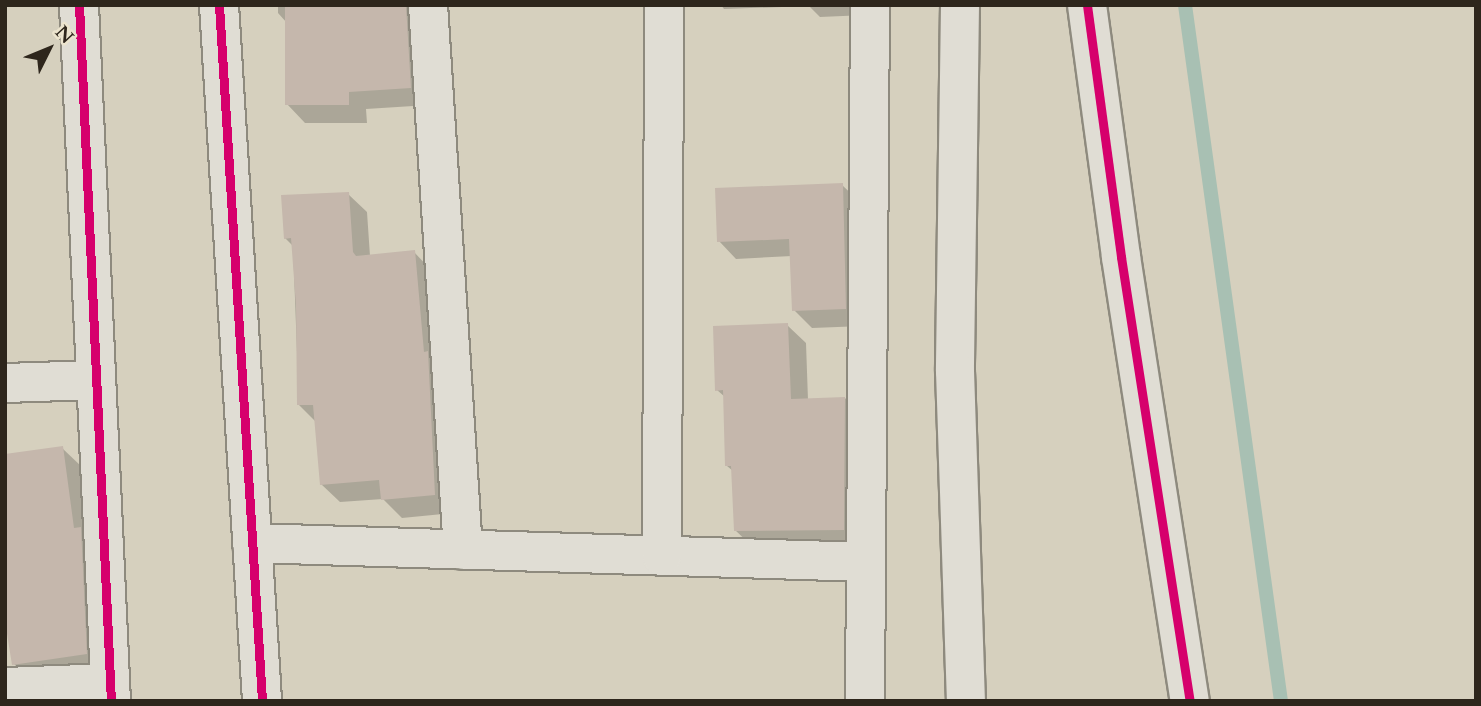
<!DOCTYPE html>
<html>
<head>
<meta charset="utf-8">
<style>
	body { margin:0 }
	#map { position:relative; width:1481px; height:706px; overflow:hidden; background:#d6d0be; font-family:Cardo,serif }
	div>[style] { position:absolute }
	.shadow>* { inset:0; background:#0003 }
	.stream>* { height:14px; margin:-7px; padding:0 7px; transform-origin:7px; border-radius:7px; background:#a8c0b3 }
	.building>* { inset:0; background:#c5b7ac }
	.roads { filter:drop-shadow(2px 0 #8e8a7e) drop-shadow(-2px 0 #8e8a7e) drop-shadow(0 2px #8e8a7e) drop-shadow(0 -2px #8e8a7e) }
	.minor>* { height:38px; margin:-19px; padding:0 19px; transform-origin:19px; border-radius:19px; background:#e0ddd4 }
	.cycleway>* { height:9px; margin:-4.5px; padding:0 4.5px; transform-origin:4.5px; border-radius:4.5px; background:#d6006c }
	span { translate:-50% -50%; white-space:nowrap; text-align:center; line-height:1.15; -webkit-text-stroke:7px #ece4ce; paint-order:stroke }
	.frame { position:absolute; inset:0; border:7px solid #2e261c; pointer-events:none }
	.north { position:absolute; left:14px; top:14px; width:70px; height:70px; -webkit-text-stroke:5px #ece4ce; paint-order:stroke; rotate:47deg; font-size:19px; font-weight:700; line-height:28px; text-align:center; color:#2e261c }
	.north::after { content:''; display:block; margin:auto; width:24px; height:32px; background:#2e261c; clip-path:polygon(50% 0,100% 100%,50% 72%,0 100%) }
</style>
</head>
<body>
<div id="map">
	<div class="shadow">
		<i style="clip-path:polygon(278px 5px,430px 5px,429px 105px,366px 109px,367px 123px,305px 123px,287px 104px,287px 23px,278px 13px)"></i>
		<i style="clip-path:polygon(721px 5px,874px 5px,866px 15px,820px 17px,809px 6px,724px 9px)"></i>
		<i style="clip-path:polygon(842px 185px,860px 202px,863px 326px,812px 328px,794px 310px,792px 256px,736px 259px,719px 241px)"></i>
		<i style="clip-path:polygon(348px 194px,367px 212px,370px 256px,414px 252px,432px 271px,453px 513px,402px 518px,383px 499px,340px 502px,321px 484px,316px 422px,299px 405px,293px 246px,285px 238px)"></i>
		<i style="clip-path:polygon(787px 325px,806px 343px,808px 400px,845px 398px,863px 417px,862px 548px,754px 548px,735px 530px,733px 471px,727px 466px,725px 397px,717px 390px)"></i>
		<i style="clip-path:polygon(62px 448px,82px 467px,105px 673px,33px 683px,14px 664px)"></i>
	</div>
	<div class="stream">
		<i style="left:1185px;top:5px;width:703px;rotate:82.15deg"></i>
	</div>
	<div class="building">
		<i style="clip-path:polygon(285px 5px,406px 5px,411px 88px,349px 92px,349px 105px,285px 105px)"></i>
		<i style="clip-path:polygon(843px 183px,846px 309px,792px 311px,789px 239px,717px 242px,715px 188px)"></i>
		<i style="clip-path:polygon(349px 192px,353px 252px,356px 256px,415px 250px,424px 352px,428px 351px,435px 495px,381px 500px,379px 480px,320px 485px,313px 405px,297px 405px,296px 306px,291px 238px,284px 239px,281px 195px)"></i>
		<i style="clip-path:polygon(788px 323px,791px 399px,845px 397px,844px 530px,734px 531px,731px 466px,725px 466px,723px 390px,715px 391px,713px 326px)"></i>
		<i style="clip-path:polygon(63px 446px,74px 528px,81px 527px,87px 654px,12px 665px,5px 621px,5px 454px)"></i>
	</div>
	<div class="roads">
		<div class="minor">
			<i style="left:79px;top:5px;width:697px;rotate:87.37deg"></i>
			<i style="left:219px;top:5px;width:697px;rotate:86.46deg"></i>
			<i style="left:428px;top:5px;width:546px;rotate:86.33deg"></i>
			<i style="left:960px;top:5px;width:366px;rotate:90.8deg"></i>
			<i style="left:955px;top:371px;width:330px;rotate:88.1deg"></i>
			<i style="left:1087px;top:5px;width:254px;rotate:82.3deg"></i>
			<i style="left:1121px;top:257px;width:449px;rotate:81.2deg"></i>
			<i style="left:5px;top:383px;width:91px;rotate:-1.9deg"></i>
			<i style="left:252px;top:543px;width:614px;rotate:1.77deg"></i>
			<i style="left:662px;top:556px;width:551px;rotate:-89.79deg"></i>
			<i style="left:5px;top:687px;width:105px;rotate:-2.2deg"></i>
			<i style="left:865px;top:701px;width:696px;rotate:-89.59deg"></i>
		</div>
	</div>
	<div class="cycleway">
		<i style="left:79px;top:5px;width:697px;rotate:87.37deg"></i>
		<i style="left:219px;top:5px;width:697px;rotate:86.46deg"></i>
		<i style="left:1087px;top:5px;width:254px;rotate:82.3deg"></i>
		<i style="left:1121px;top:257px;width:449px;rotate:81.2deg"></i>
	</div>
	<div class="frame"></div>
	<div class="north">N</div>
</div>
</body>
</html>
